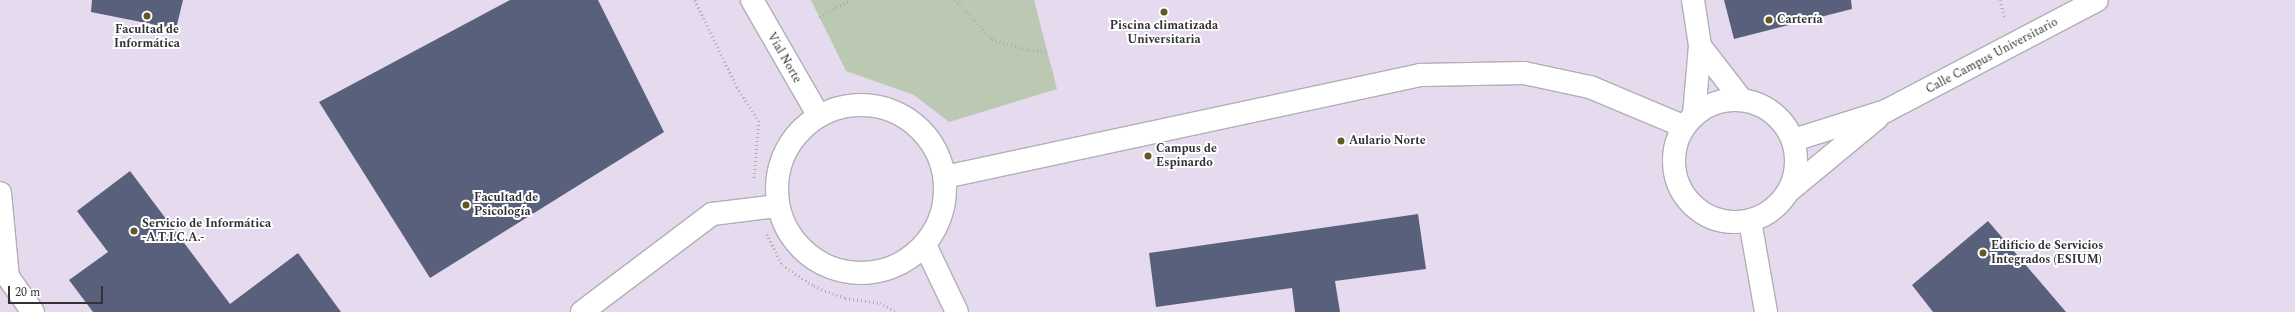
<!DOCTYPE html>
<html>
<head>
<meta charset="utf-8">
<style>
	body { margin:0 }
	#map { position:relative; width:2295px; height:312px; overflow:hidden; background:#e7e9ed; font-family:Spectral,serif }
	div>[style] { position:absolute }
	.education>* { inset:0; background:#e6daee }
	.green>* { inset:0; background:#bbc8b2 }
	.building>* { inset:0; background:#58607c }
	.path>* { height:2.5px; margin-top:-1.25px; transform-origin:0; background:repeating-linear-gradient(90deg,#adaeb2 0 1px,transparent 0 4px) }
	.roads { filter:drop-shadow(1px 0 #afb0b4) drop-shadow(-1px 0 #afb0b4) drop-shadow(0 1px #afb0b4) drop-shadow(0 -1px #afb0b4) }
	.minor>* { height:22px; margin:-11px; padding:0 11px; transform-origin:11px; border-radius:11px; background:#fff }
	.minor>.ring { margin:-11px; padding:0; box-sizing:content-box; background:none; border:22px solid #fff; border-radius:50% }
	.dots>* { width:11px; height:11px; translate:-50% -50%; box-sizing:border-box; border:2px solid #fff; border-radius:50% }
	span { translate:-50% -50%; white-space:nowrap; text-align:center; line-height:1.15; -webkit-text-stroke:4px #fff; paint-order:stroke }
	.poi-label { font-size:12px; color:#313234; font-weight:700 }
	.left { translate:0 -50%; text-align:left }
	.street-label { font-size:12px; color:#313234 }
	.scale { position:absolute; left:8px; top:286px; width:95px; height:18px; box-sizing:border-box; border:2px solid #313234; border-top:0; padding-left:5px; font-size:12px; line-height:14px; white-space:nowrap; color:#313234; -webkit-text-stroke:3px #fff; paint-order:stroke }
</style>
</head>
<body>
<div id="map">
	<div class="education">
		<i style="clip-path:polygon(0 0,2295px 0,2295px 312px,0 312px)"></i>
	</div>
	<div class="green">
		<i style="clip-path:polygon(811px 0,1034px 0,1057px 89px,949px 122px,914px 95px,846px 71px)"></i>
	</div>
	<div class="building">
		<i style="clip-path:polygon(92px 0,183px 0,176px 29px,91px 12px)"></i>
		<i style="clip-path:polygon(510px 0,598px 0,664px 132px,430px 278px,319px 102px)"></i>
		<i style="clip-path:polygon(1724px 0,1851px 0,1852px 9px,1734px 39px)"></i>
		<i style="clip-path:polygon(130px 171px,230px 304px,298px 253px,341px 312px,93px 312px,69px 280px,108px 252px,77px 211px)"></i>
		<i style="clip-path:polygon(1418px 214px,1426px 269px,1335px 281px,1340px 312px,1295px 312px,1292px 288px,1156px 307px,1149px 253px)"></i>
		<i style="clip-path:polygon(1988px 221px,2066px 312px,1933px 312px,1912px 285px)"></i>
	</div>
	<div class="path">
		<i style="left:695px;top:0;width:97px;rotate:64.2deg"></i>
		<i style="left:737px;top:87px;width:40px;rotate:57.1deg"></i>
		<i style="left:759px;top:121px;width:60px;rotate:94.8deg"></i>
		<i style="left:955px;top:0;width:54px;rotate:46.5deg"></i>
		<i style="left:992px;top:39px;width:39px;rotate:17deg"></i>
		<i style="left:1029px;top:50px;width:18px;rotate:6deg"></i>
		<i style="left:2000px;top:0;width:18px;rotate:74deg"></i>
		<i style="left:819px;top:17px;width:35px;rotate:-29deg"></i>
		<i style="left:767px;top:234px;width:34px;rotate:64deg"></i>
		<i style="left:782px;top:265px;width:38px;rotate:33deg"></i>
		<i style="left:814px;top:286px;width:33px;rotate:21deg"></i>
		<i style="left:845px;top:298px;width:35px;rotate:8deg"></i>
		<i style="left:880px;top:303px;width:19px;rotate:28deg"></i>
	</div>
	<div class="roads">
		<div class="minor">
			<i style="left:752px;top:0;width:133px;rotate:60.1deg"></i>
			<i style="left:1693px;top:0;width:47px;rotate:81.3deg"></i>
			<i style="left:1700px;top:46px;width:68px;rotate:95deg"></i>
			<i style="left:1700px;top:46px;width:67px;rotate:52.3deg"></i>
			<i class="ring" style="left:1674px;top:100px;width:100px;height:100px"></i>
			<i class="ring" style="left:777px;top:105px;width:146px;height:146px"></i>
			<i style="left:1794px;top:140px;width:96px;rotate:-17.5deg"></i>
			<i style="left:1886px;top:111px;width:238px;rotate:-27.7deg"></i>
			<i style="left:945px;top:177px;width:486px;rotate:-12.1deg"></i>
			<i style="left:1420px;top:75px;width:104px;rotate:-1.1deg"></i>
			<i style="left:1524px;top:73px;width:67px;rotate:12deg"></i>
			<i style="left:1590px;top:87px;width:101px;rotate:22.8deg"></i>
			<i style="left:1790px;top:190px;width:113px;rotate:-39.6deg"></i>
			<i style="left:0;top:193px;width:84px;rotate:84.6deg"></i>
			<i style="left:8px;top:277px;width:43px;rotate:54.5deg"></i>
			<i style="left:1750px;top:221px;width:92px;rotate:80deg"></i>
			<i style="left:925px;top:245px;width:74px;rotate:64.5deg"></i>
			<i style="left:582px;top:312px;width:163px;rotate:-37deg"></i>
			<i style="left:712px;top:214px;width:65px;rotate:-7deg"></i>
		</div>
	</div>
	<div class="dots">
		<i style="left:1164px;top:12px;background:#665623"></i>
		<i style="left:147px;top:16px;background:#665623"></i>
		<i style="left:1769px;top:20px;background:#665623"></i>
		<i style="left:1341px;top:141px;background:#665623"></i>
		<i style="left:1148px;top:156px;background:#665623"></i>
		<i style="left:466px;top:205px;background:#665623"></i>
		<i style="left:134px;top:231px;background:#665623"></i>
		<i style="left:1983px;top:253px;background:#665623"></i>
	</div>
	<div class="poi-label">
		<span class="left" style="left:1777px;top:20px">Cartería</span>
		<span style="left:1164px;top:33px">Piscina climatizada<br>Universitaria</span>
		<span style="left:147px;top:37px">Facultad de<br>Informática</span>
		<span class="left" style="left:1349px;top:141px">Aulario Norte</span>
		<span class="left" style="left:1156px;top:156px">Campus de<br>Espinardo</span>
		<span class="left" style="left:474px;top:205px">Facultad de<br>Psicología</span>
		<span class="left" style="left:142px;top:231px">Servicio de Informática<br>-A.T.I.C.A.-</span>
		<span class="left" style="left:1991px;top:253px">Edificio de Servicios<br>Integrados (ESIUM)</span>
	</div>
	<div class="street-label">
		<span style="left:1992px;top:56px;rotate:-28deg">Calle Campus Universitario</span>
		<span style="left:784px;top:58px;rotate:60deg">Vial Norte</span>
	</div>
	<div class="scale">20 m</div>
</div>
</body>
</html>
